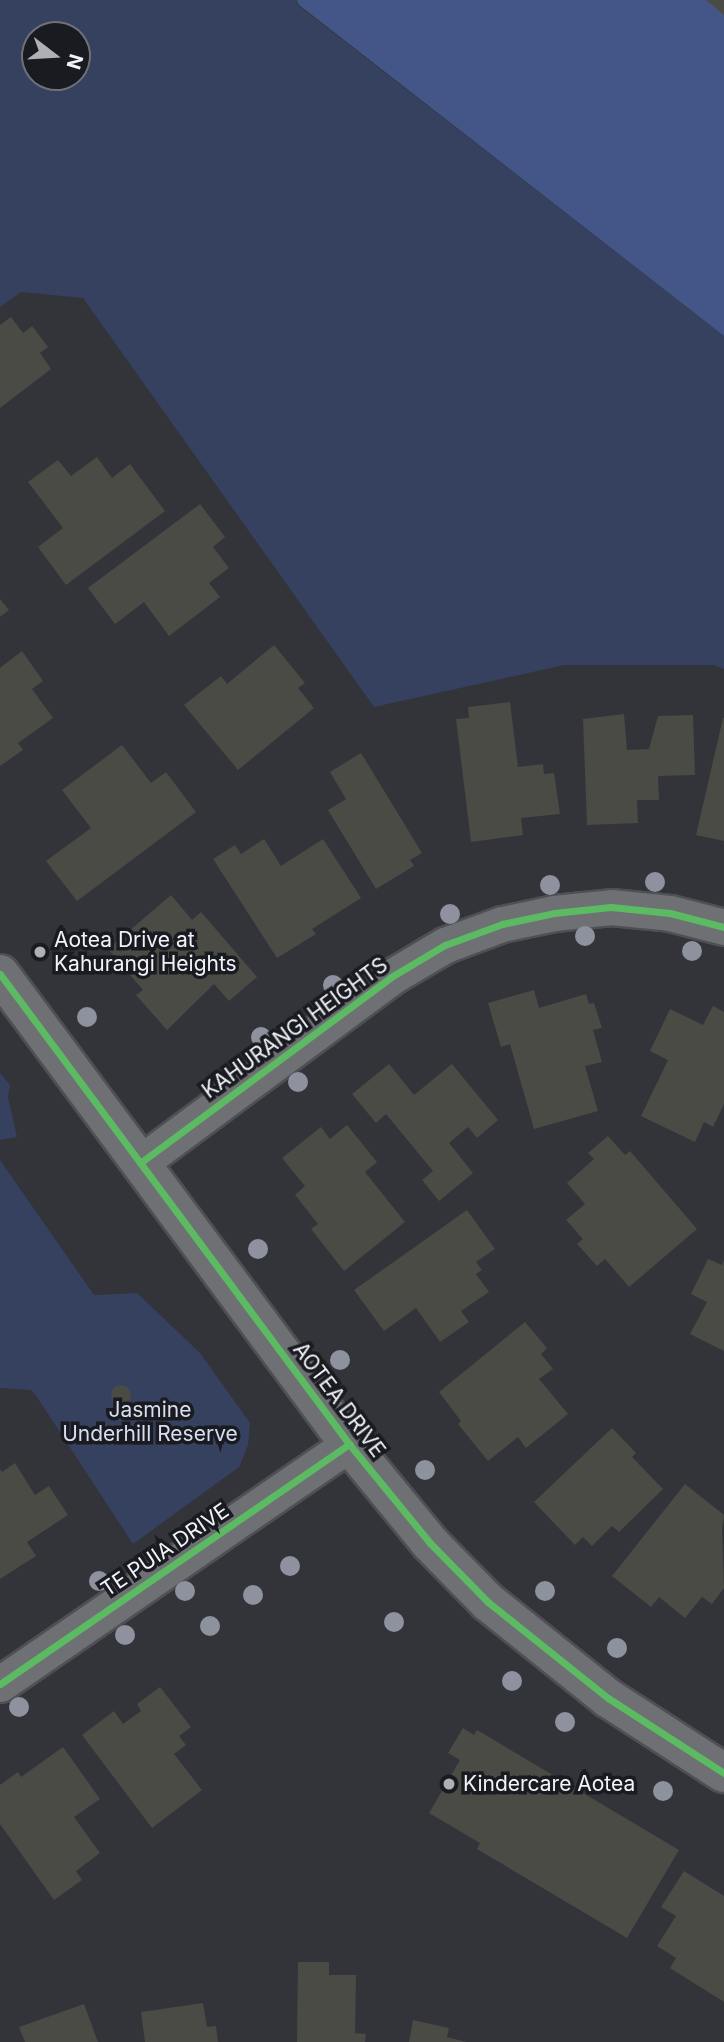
<!DOCTYPE html>
<html>
<head>
<meta charset="utf-8">
<style>
	body { margin:0 }
	#map { position:relative; width:724px; height:2042px; overflow:hidden; background:#32343a; font-family:Inter,sans-serif }
	div>[style] { position:absolute }
	.green>* { inset:0; background:#35415e }
	.forest>* { inset:0; background:#435687 }
	.building>* { inset:0; background:#494b44 }
	.round { border-radius:50% }
	.roads { filter:drop-shadow(2px 0 #4e5055) drop-shadow(-2px 0 #4e5055) drop-shadow(0 2px #4e5055) drop-shadow(0 -2px #4e5055) }
	.minor>* { height:35px; margin:-17.5px; padding:0 17.5px; transform-origin:17.5px; border-radius:17.5px; background:#6e7074 }
	.tertiary>* { height:38px; margin:-19px; padding:0 19px; transform-origin:19px; border-radius:19px; background:#6e7074 }
	.cycleway>* { height:7px; margin:-3.5px; padding:0 3.5px; transform-origin:3.5px; border-radius:3.5px; background:#5cba63 }
	.trees>* { width:20px; height:20px; margin:-10px; border-radius:50%; background:#8d929e }
	.dots>* { width:19px; height:19px; translate:-50% -50%; box-sizing:border-box; border:4px solid #191b20; border-radius:50% }
	span { translate:-50% -50%; white-space:nowrap; text-align:center; line-height:1.15; -webkit-text-stroke:7px #191b20; paint-order:stroke }
	.poi-label { font-size:21px; color:#f0f3fa }
	.left { translate:0 -50%; text-align:left }
	.street-label { font-size:21px; color:#f0f3fa }
	.park-label { font-size:21px; color:#d7def0 }
	.north { position:absolute; left:21px; top:21px; width:70px; height:70px; box-sizing:border-box; background:#191b20; border:2px solid #6f7177; border-radius:50%; rotate:107deg; font-size:19px; font-weight:700; line-height:28px; text-align:center; color:#f0f3fa }
	.north::after { content:''; display:block; margin:auto; width:24px; height:32px; background:#aeb0b7; clip-path:polygon(50% 0,100% 100%,50% 72%,0 100%) }
</style>
</head>
<body>
<div id="map">
	<div class="green">
		<i style="clip-path:polygon(evenodd,0 0,297px 0,299px 6px,724px 336px,724px 669px,713px 665px,564px 665px,374px 707px,83px 298px,21px 292px,0 307px,0 0,35px 35px,77px 35px,77px 77px,35px 77px,35px 35px)"></i>
		<i style="clip-path:polygon(0 1073px,10px 1085px,8px 1097px,17px 1137px,0 1140px)"></i>
		<i style="clip-path:polygon(0 1160px,94px 1295px,137px 1293px,200px 1353px,250px 1423px,248px 1445px,239px 1467px,133px 1544px,35px 1394px,31px 1390px,0 1388px)"></i>
	</div>
	<div class="forest">
		<i style="clip-path:polygon(297px 0,724px 0,724px 336px,299px 5px)"></i>
	</div>
	<div class="building">
		<i style="clip-path:polygon(706px 0,724px 0,724px 15px)"></i>
		<i style="clip-path:polygon(11px 317px,23px 333px,32px 326px,48px 347px,40px 353px,51px 369px,0 408px,0 325px)"></i>
		<i style="clip-path:polygon(97px 457px,112px 478px,130px 464px,165px 511px,66px 585px,38px 547px,63px 528px,28px 482px,58px 460px,71px 476px)"></i>
		<i style="clip-path:polygon(200px 504px,225px 537px,213px 547px,229px 568px,209px 583px,220px 597px,169px 636px,144px 602px,115px 624px,88px 588px)"></i>
		<i style="clip-path:polygon(0 599px,9px 610px,0 617px)"></i>
		<i style="clip-path:polygon(274px 645px,305px 683px,298px 688px,314px 708px,238px 770px,184px 705px,221px 676px,227px 684px)"></i>
		<i style="clip-path:polygon(22px 651px,43px 681px,32px 689px,53px 718px,18px 743px,23px 750px,0 766px,0 668px)"></i>
		<i style="clip-path:polygon(510px 702px,518px 767px,543px 764px,544px 774px,554px 773px,560px 814px,521px 818px,523px 835px,471px 842px,456px 719px,469px 718px,468px 707px)"></i>
		<i style="clip-path:polygon(624px 714px,627px 750px,649px 749px,658px 716px,693px 715px,695px 775px,658px 776px,659px 800px,637px 800px,638px 823px,587px 825px,583px 719px)"></i>
		<i style="clip-path:polygon(723px 718px,724px 718px,724px 841px,696px 835px)"></i>
		<i style="clip-path:polygon(122px 745px,151px 783px,166px 772px,196px 812px,77px 901px,46px 861px,91px 828px,62px 790px)"></i>
		<i style="clip-path:polygon(361px 753px,422px 853px,410px 860px,414px 866px,376px 889px,328px 810px,346px 799px,330px 772px)"></i>
		<i style="clip-path:polygon(264px 839px,281px 866px,323px 839px,361px 898px,312px 929px,316px 934px,277px 958px,213px 859px,235px 845px,241px 854px)"></i>
		<i style="clip-path:polygon(171px 895px,192px 920px,201px 912px,257px 977px,229px 1001px,214px 984px,167px 1030px,136px 995px,143px 990px,108px 949px)"></i>
		<i style="clip-path:polygon(534px 990px,539px 1008px,586px 994px,589px 1004px,594px 1003px,602px 1028px,593px 1030px,602px 1062px,585px 1066px,598px 1111px,534px 1129px,510px 1044px,501px 1047px,488px 1003px)"></i>
		<i style="clip-path:polygon(713px 1006px,724px 1012px,724px 1104px,713px 1127px,704px 1122px,695px 1142px,641px 1116px,668px 1060px,650px 1051px,670px 1009px,703px 1025px)"></i>
		<i style="clip-path:polygon(389px 1064px,414px 1095px,452px 1064px,498px 1120px,477px 1138px,468px 1127px,449px 1143px,473px 1173px,439px 1201px,422px 1180px,433px 1171px,386px 1114px,376px 1123px,352px 1094px)"></i>
		<i style="clip-path:polygon(347px 1125px,377px 1162px,365px 1172px,405px 1222px,344px 1271px,311px 1229px,318px 1224px,295px 1195px,305px 1186px,282px 1158px,321px 1127px,330px 1139px)"></i>
		<i style="clip-path:polygon(608px 1136px,625px 1155px,630px 1151px,697px 1229px,629px 1287px,605px 1259px,597px 1266px,577px 1244px,583px 1239px,566px 1220px,585px 1204px,567px 1183px,594px 1159px,588px 1153px)"></i>
		<i style="clip-path:polygon(467px 1210px,495px 1249px,476px 1262px,482px 1270px,476px 1274px,489px 1292px,461px 1311px,469px 1322px,440px 1342px,416px 1308px,384px 1331px,354px 1290px)"></i>
		<i style="clip-path:polygon(708px 1259px,722px 1265px,724px 1260px,724px 1351px,690px 1334px,707px 1302px,691px 1294px)"></i>
		<i style="clip-path:polygon(525px 1322px,547px 1348px,541px 1354px,553px 1369px,539px 1379px,568px 1414px,526px 1448px,518px 1437px,488px 1461px,458px 1424px,461px 1421px,439px 1392px)"></i>
		<i class="round" style="left:111px;top:1385px;width:20px;height:20px"></i>
		<i style="clip-path:polygon(612px 1428px,636px 1453px,632px 1457px,663px 1489px,619px 1532px,612px 1526px,592px 1546px,583px 1537px,575px 1545px,534px 1502px)"></i>
		<i style="clip-path:polygon(15px 1463px,35px 1495px,49px 1486px,68px 1515px,27px 1542px,36px 1556px,0 1579px,0 1469px,2px 1472px)"></i>
		<i style="clip-path:polygon(685px 1484px,724px 1515px,722px 1529px,724px 1588px,712px 1604px,702px 1597px,685px 1618px,659px 1597px,651px 1607px,612px 1576px)"></i>
		<i style="clip-path:polygon(160px 1687px,191px 1727px,179px 1736px,186px 1745px,174px 1754px,202px 1790px,152px 1828px,82px 1735px,114px 1711px,123px 1724px,141px 1711px,137px 1704px)"></i>
		<i style="clip-path:polygon(463px 1728px,474px 1735px,477px 1730px,679px 1850px,627px 1938px,477px 1849px,480px 1843px,429px 1813px,460px 1760px,448px 1753px)"></i>
		<i style="clip-path:polygon(63px 1747px,100px 1799px,74px 1817px,100px 1853px,76px 1871px,82px 1880px,54px 1900px,0 1824px,0 1785px,18px 1772px,21px 1777px)"></i>
		<i style="clip-path:polygon(684px 1871px,724px 1896px,724px 2002px,670px 1968px,676px 1958px,657px 1946px,676px 1916px,661px 1907px)"></i>
		<i style="clip-path:polygon(298px 1962px,329px 1962px,329px 1975px,356px 1975px,355px 2033px,366px 2034px,365px 2042px,297px 2042px)"></i>
		<i style="clip-path:polygon(203px 2003px,207px 2027px,216px 2026px,218px 2042px,145px 2042px,141px 2012px)"></i>
		<i style="clip-path:polygon(84px 2004px,98px 2042px,25px 2042px,19px 2027px)"></i>
		<i style="clip-path:polygon(413px 2020px,449px 2028px,447px 2037px,466px 2042px,409px 2042px)"></i>
	</div>
	<div class="roads">
		<div class="minor">
			<i style="left:140px;top:1163px;width:312px;rotate:-36.5deg"></i>
			<i style="left:391px;top:977px;width:63px;rotate:-30.7deg"></i>
			<i style="left:445px;top:945px;width:61px;rotate:-20.2deg"></i>
			<i style="left:502px;top:924px;width:53px;rotate:-11.9deg"></i>
			<i style="left:554px;top:913px;width:57px;rotate:-6deg"></i>
			<i style="left:611px;top:907px;width:59px;rotate:5.8deg"></i>
			<i style="left:670px;top:913px;width:56px;rotate:14.5deg"></i>
			<i style="left:0;top:1684px;width:424px;rotate:-34.5deg"></i>
		</div>
		<div class="tertiary">
			<i style="left:0;top:974px;width:585px;rotate:53.4deg"></i>
			<i style="left:349px;top:1444px;width:128px;rotate:50.7deg"></i>
			<i style="left:430px;top:1543px;width:83px;rotate:45.5deg"></i>
			<i style="left:488px;top:1602px;width:154px;rotate:38.7deg"></i>
			<i style="left:608px;top:1698px;width:138px;rotate:32.9deg"></i>
		</div>
	</div>
	<div class="cycleway">
		<i style="left:0;top:974px;width:585px;rotate:53.4deg"></i>
		<i style="left:349px;top:1444px;width:128px;rotate:50.7deg"></i>
		<i style="left:430px;top:1543px;width:83px;rotate:45.5deg"></i>
		<i style="left:488px;top:1602px;width:154px;rotate:38.7deg"></i>
		<i style="left:608px;top:1698px;width:138px;rotate:32.9deg"></i>
		<i style="left:140px;top:1163px;width:312px;rotate:-36.5deg"></i>
		<i style="left:391px;top:977px;width:63px;rotate:-30.7deg"></i>
		<i style="left:445px;top:945px;width:61px;rotate:-20.2deg"></i>
		<i style="left:502px;top:924px;width:53px;rotate:-11.9deg"></i>
		<i style="left:554px;top:913px;width:57px;rotate:-6deg"></i>
		<i style="left:611px;top:907px;width:59px;rotate:5.8deg"></i>
		<i style="left:670px;top:913px;width:56px;rotate:14.5deg"></i>
		<i style="left:0;top:1684px;width:424px;rotate:-34.5deg"></i>
	</div>
	<div class="trees">
		<i style="left:655px;top:882px"></i>
		<i style="left:550px;top:885px"></i>
		<i style="left:450px;top:914px"></i>
		<i style="left:585px;top:936px"></i>
		<i style="left:692px;top:951px"></i>
		<i style="left:333px;top:985px"></i>
		<i style="left:87px;top:1017px"></i>
		<i style="left:261px;top:1037px"></i>
		<i style="left:298px;top:1082px"></i>
		<i style="left:258px;top:1249px"></i>
		<i style="left:340px;top:1360px"></i>
		<i style="left:425px;top:1470px"></i>
		<i style="left:290px;top:1566px"></i>
		<i style="left:99px;top:1581px"></i>
		<i style="left:185px;top:1591px"></i>
		<i style="left:545px;top:1591px"></i>
		<i style="left:253px;top:1595px"></i>
		<i style="left:394px;top:1622px"></i>
		<i style="left:210px;top:1626px"></i>
		<i style="left:125px;top:1635px"></i>
		<i style="left:617px;top:1648px"></i>
		<i style="left:512px;top:1681px"></i>
		<i style="left:19px;top:1707px"></i>
		<i style="left:565px;top:1722px"></i>
		<i style="left:663px;top:1791px"></i>
	</div>
	<div class="dots">
		<i style="left:40px;top:952px;background:#aeb0b7"></i>
		<i style="left:449px;top:1784px;background:#aeb0b7"></i>
	</div>
	<div class="poi-label">
		<span class="left" style="left:54px;top:952px">Aotea Drive at<br>Kahurangi Heights</span>
		<span class="left" style="left:463px;top:1784px">Kindercare Aotea</span>
	</div>
	<div class="street-label">
		<span style="left:295px;top:1028px;rotate:-36deg">KAHURANGI HEIGHTS</span>
		<span style="left:339px;top:1400px;rotate:53deg">AOTEA DRIVE</span>
		<span style="left:165px;top:1550px;rotate:-34deg">TE PUIA DRIVE</span>
	</div>
	<div class="park-label">
		<span style="left:150px;top:1422px">Jasmine<br>Underhill Reserve</span>
	</div>
	<div class="north">N</div>
</div>
</body>
</html>
